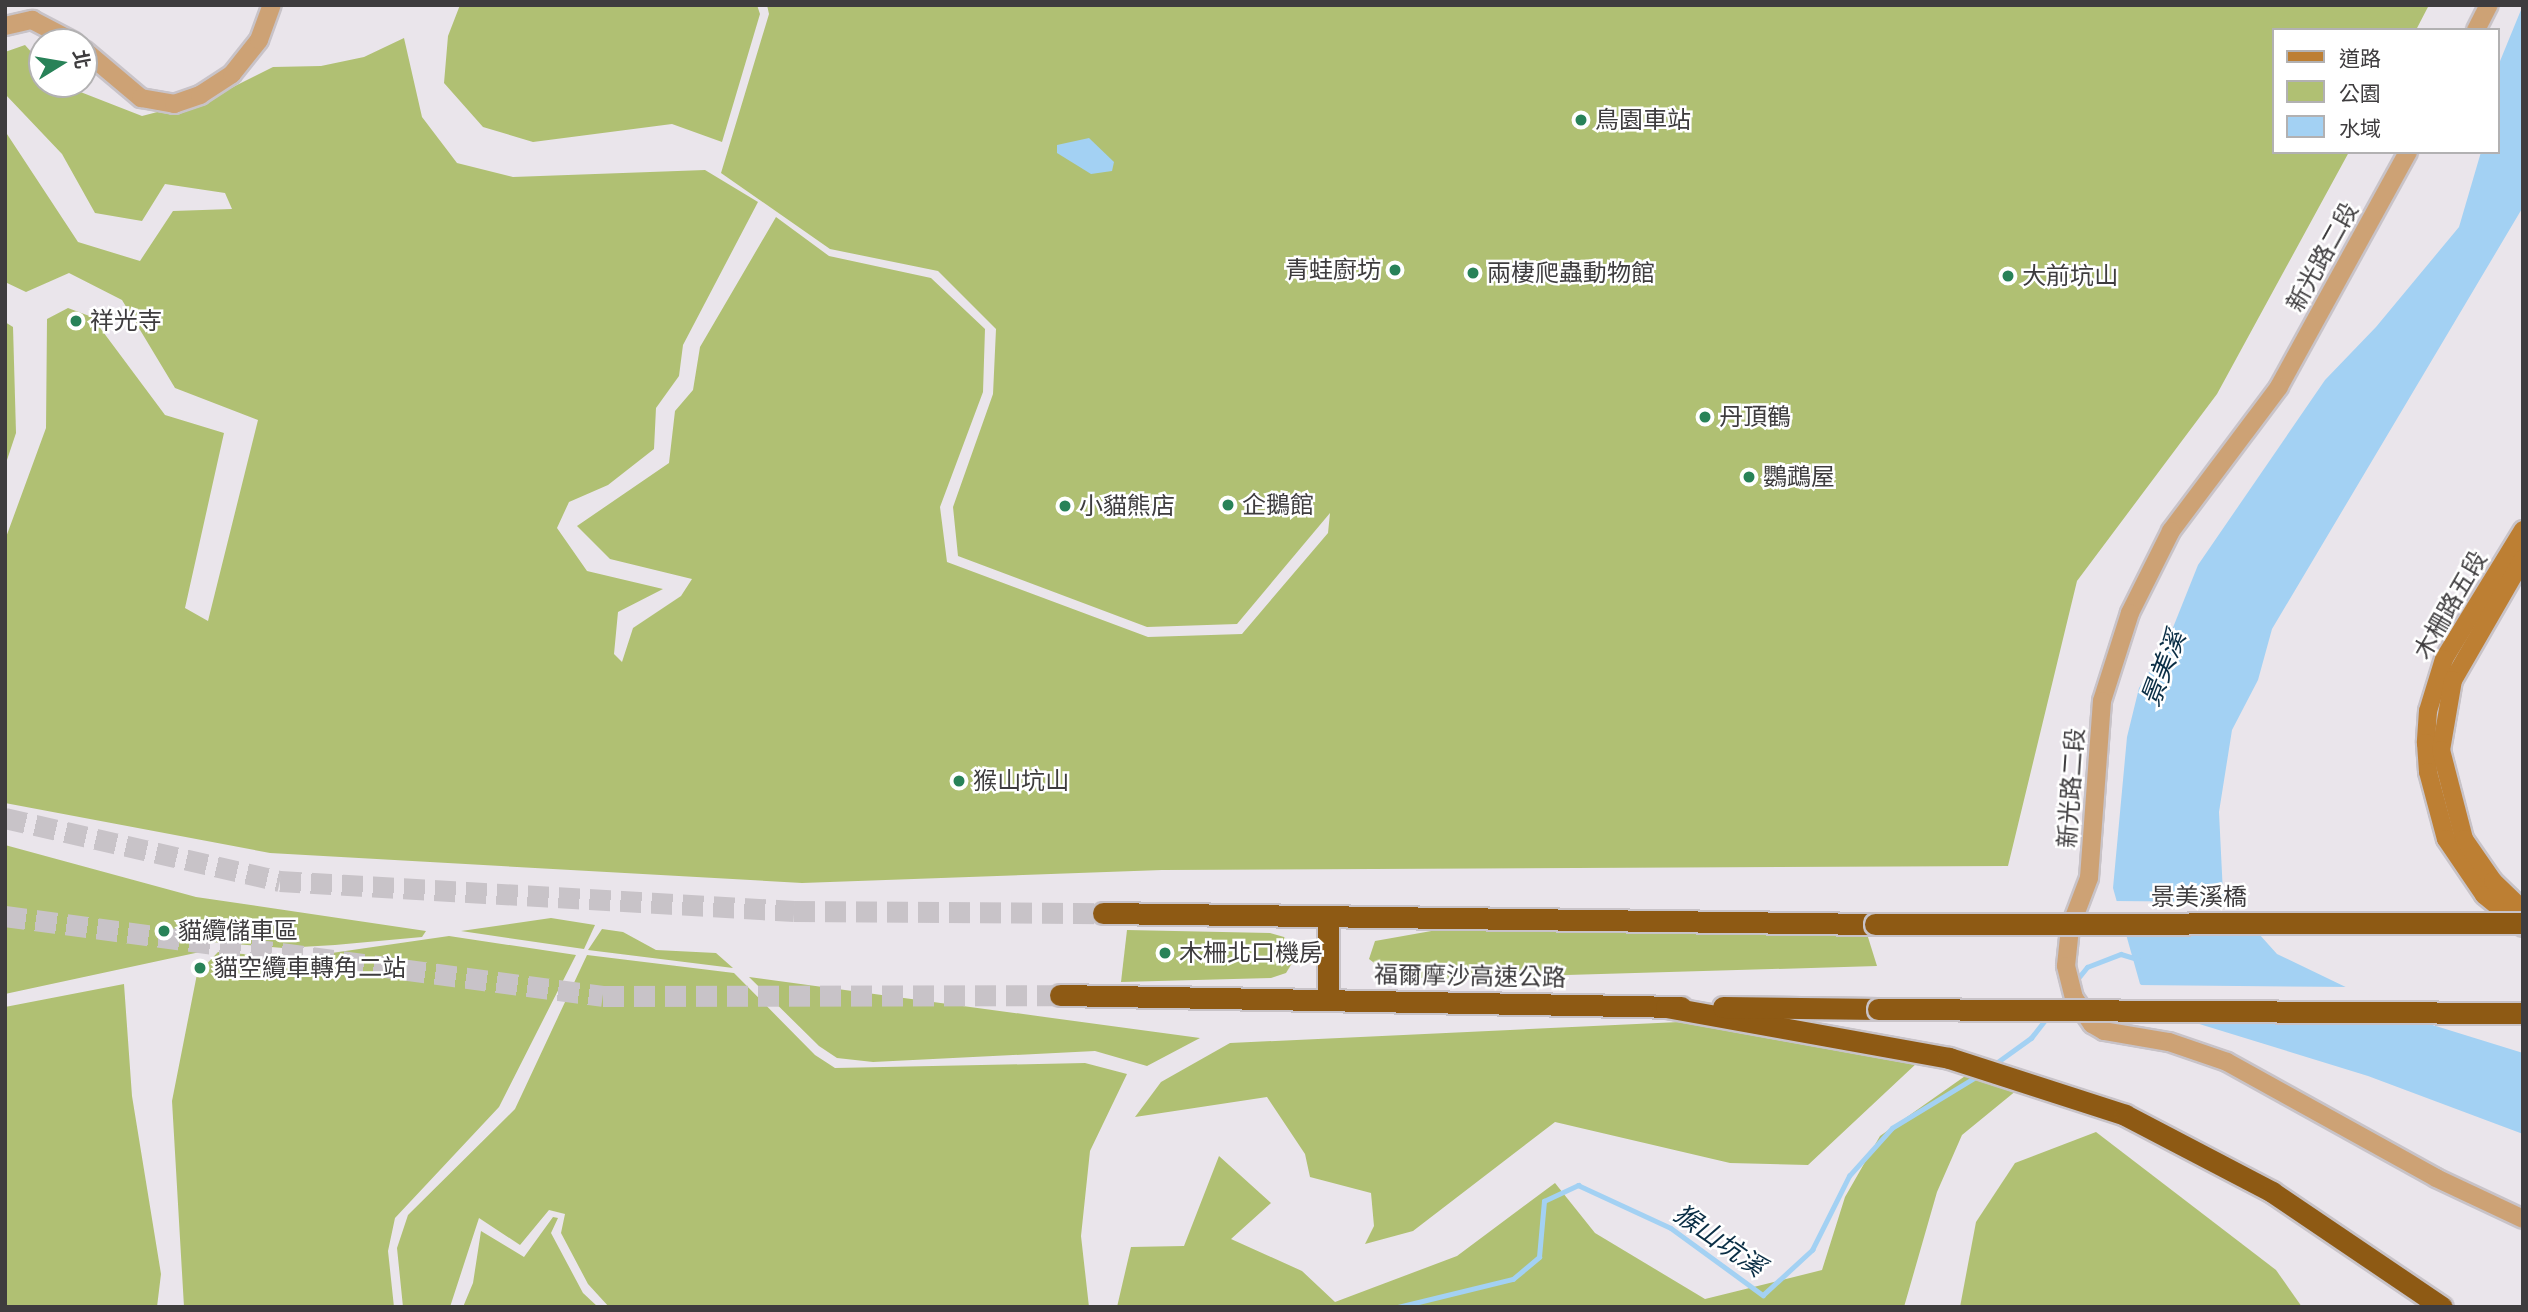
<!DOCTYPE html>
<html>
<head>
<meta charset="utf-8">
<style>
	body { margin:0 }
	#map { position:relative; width:2528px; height:1312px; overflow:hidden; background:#eae5eb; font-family:Raleway,"Noto Sans TC",sans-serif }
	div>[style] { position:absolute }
	.green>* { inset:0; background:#b0c073 }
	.water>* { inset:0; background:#a3d1f3 }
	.pier>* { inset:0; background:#eae5eb }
	.stream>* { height:4.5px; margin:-2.25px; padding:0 2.25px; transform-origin:2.25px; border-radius:2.25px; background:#a3d1f3 }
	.motorway-tunnel>* { height:21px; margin-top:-10.5px; transform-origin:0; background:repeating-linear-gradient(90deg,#c8c3c8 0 21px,transparent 0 31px) }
	.roads { filter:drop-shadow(2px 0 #c8c3c8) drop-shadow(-2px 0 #c8c3c8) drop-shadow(0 2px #c8c3c8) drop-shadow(0 -2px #c8c3c8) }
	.tertiary>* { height:18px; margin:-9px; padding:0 9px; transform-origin:9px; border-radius:9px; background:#cda275 }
	.secondary>* { height:18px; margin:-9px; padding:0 9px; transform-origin:9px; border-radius:9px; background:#bd7f33 }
	.motorway>* { height:21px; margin:-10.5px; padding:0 10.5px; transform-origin:10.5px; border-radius:10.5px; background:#8e5a14 }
	.bridges { filter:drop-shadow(2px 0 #c8c3c8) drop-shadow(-2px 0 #c8c3c8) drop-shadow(0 2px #c8c3c8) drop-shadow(0 -2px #c8c3c8) }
	.motorway-bridge>* { height:21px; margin:-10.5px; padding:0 10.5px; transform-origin:10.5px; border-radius:10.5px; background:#8e5a14 }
	.dots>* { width:19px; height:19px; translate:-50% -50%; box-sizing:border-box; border:4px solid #fff; border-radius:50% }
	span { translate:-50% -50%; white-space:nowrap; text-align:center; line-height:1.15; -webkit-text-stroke:5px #fff; paint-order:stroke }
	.poi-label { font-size:24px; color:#3e3c3e }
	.left { translate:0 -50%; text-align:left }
	.right { translate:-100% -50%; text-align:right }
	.street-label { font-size:24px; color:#3e3c3e }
	.water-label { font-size:26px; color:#0a2e45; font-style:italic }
	.frame { position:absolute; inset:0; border:7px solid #3e3c3e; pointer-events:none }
	.legend { position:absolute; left:2272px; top:28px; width:228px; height:126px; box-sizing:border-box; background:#fff; border:2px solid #b2b1b2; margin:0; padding:9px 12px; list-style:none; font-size:21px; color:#3e3c3e }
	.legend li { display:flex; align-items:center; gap:14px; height:35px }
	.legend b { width:35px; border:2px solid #b2b1b2 }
	.north { position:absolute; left:28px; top:28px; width:70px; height:70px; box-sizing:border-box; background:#fff; border:2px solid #b2b1b2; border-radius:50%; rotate:79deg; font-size:19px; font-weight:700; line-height:28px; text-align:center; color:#3e3c3e }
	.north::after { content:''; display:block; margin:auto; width:24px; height:32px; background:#288258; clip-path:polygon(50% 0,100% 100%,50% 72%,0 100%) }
</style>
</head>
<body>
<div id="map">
	<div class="green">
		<i style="clip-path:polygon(460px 5px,757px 5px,760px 14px,722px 142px,672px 124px,533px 142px,483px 127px,444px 83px,448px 36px)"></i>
		<i style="clip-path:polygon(767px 5px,2429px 5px,2416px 30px,2274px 30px,2274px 152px,2349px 152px,2217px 394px,2077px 581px,2008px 866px,1162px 870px,802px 883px,270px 853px,5px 803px,5px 540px,46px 428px,47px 319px,68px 308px,92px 317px,165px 415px,224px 433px,185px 608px,208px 621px,258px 420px,175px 388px,122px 300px,69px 273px,26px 292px,5px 282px,5px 131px,78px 242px,140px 261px,173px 211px,232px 209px,225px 193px,165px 184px,142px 221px,95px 213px,62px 154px,5px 94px,5px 52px,25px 45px,42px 64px,42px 84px,60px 84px,142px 116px,211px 98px,273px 67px,321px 66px,364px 57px,404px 38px,422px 117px,457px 163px,513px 177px,705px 170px,758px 202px,683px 345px,679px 376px,656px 408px,654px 449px,608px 485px,569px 502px,557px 528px,587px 571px,663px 589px,618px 612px,614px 654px,622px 662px,633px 628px,681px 596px,692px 579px,610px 559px,577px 526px,669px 463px,675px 411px,693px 390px,700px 347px,776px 217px,829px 256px,931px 278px,985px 329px,983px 392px,940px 507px,947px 562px,1148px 637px,1242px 634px,1328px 533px,1330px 513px,1237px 624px,1147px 627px,958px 556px,953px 507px,993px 394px,996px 329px,938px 271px,830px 249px,721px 173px,769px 14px)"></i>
		<i style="clip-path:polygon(5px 322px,13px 327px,16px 433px,5px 466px)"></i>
		<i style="clip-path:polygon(5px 845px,196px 897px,426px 931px,422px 937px,335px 945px,283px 948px,212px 942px,200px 952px,5px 994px)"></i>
		<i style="clip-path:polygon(551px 918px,595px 925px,584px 949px,461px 931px)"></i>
		<i style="clip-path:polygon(602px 929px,623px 932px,656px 950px,716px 953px,733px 968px,588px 950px)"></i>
		<i style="clip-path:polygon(1127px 930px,1270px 933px,1284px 937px,1297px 955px,1286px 973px,1271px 978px,1121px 982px)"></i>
		<i style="clip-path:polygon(1437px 930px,1867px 934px,1877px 966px,1432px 979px,1390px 975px,1369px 959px,1375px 941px)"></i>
		<i style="clip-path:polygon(449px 936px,576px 955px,499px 1107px,395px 1218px,388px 1251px,394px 1307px,184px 1307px,172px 1101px,197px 974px,218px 952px,297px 958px)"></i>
		<i style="clip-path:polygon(587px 955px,734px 973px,815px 1055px,835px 1068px,1085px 1063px,1127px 1074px,1090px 1151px,1081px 1236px,1089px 1307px,609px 1307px,588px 1284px,561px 1233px,565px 1214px,549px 1210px,520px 1245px,479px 1218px,450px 1307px,403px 1307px,397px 1248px,408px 1215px,515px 1109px)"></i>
		<i style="clip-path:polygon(749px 977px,1200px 1038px,1147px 1066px,1095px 1051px,873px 1062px,837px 1058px,819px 1046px)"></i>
		<i style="clip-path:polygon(124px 984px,132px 1096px,161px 1274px,157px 1307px,5px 1307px,5px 1007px)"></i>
		<i style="clip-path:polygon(1722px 1020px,1933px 1048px,1808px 1165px,1730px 1163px,1555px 1122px,1413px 1231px,1365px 1244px,1374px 1226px,1371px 1193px,1310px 1177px,1305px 1154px,1267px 1097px,1135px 1117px,1161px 1082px,1230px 1043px)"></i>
		<i style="clip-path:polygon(1985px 1062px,2028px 1081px,1962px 1135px,1937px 1192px,1904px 1307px,1117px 1307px,1131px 1247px,1184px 1246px,1219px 1156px,1271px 1203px,1231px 1239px,1302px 1271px,1335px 1302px,1457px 1256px,1555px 1183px,1595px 1233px,1705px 1299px,1822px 1270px,1845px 1197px,1880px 1136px)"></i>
		<i style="clip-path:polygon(2096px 1132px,2276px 1270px,2302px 1307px,1960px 1307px,1976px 1222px,2015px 1163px)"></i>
		<i style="clip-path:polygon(553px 1217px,558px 1218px,551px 1233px,583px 1293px,598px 1307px,463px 1307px,473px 1283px,481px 1231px,524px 1257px)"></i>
	</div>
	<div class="water">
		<i style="clip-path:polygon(2523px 5px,2523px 207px,2272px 629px,2258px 680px,2232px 730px,2219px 812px,2223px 894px,2277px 954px,2410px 1018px,2523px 1053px,2523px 1134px,2368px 1076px,2196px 1023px,2140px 984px,2113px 888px,2127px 737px,2139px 688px,2166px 645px,2198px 565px,2325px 380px,2376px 327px,2459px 227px,2481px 152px,2498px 152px,2498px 66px)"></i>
		<i style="clip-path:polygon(1089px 138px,1114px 162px,1112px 171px,1091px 174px,1057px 153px,1057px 145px)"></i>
	</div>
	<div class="pier">
		<i style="clip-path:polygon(2113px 901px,2235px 902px,2266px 936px,2123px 936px)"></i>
		<i style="clip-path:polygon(2137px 985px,2353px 987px,2411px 1015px,2184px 1019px)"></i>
	</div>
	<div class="stream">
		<i style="left:2075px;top:982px;width:19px;rotate:-51deg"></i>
		<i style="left:2087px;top:967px;width:36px;rotate:-21deg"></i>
		<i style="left:2121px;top:954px;width:17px;rotate:17deg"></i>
		<i style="left:1992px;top:1066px;width:48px;rotate:-35.7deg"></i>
		<i style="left:2031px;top:1038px;width:28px;rotate:-52deg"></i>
		<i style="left:1398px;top:1307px;width:118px;rotate:-13.7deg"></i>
		<i style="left:1513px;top:1279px;width:34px;rotate:-40deg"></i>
		<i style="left:1539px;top:1257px;width:56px;rotate:-84.9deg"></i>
		<i style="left:1544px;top:1201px;width:38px;rotate:-25deg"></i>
		<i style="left:1578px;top:1185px;width:102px;rotate:24.8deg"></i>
		<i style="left:1671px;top:1228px;width:114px;rotate:36.1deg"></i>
		<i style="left:1763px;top:1295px;width:67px;rotate:-42.6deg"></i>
		<i style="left:1812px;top:1250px;width:83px;rotate:-63.4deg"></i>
		<i style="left:1849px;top:1176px;width:64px;rotate:-48.1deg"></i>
		<i style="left:1892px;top:1128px;width:102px;rotate:-31.3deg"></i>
	</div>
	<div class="motorway-tunnel">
		<i style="left:5px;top:818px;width:282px;rotate:12.9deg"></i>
		<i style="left:280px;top:881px;width:515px;rotate:3.34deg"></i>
		<i style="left:794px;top:911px;width:309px;rotate:0.4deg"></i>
		<i style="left:5px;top:916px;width:603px;rotate:7.62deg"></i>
		<i style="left:603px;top:996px;width:457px;rotate:-0.1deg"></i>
	</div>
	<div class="roads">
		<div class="tertiary">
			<i style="left:5px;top:26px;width:28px;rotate:-13deg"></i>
			<i style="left:32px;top:20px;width:47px;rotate:27.6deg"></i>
			<i style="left:2476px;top:30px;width:28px;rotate:-63deg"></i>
			<i style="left:84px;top:50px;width:75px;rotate:40.1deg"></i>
			<i style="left:141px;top:98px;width:34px;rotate:10deg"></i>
			<i style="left:174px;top:104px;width:28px;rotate:-19deg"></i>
			<i style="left:200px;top:95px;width:38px;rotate:-33deg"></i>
			<i style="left:232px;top:74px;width:43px;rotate:-51.5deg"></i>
			<i style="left:259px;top:40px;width:37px;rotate:-70deg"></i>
			<i style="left:2408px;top:152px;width:268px;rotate:118.8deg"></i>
			<i style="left:2279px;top:387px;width:180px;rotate:126.9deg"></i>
			<i style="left:2171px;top:531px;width:92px;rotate:116.6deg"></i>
			<i style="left:2130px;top:613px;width:92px;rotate:107.7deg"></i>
			<i style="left:2102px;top:701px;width:177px;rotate:94.2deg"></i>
			<i style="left:2089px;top:878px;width:53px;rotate:110.8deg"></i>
			<i style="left:2070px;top:928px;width:38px;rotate:96deg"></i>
			<i style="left:2066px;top:966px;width:33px;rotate:76deg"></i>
			<i style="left:2074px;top:998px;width:32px;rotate:55deg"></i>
			<i style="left:2092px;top:1024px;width:14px;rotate:30deg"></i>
			<i style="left:2104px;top:1031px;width:66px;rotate:9.6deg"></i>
			<i style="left:2169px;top:1042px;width:61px;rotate:19deg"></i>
			<i style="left:2227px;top:1062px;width:239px;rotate:29deg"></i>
			<i style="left:2436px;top:1178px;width:96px;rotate:25.2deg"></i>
		</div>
		<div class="secondary">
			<i style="left:2523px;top:530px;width:151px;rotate:121.5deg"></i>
			<i style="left:2444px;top:659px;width:54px;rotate:107.1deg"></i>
			<i style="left:2428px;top:711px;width:32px;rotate:94deg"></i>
			<i style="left:2426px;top:743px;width:29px;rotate:86deg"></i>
			<i style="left:2428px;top:772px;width:69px;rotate:75deg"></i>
			<i style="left:2446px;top:839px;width:68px;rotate:55.8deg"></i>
			<i style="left:2484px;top:895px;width:50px;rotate:39.4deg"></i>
			<i style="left:2523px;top:559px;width:140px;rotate:120deg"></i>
			<i style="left:2453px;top:680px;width:71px;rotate:99.7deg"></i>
			<i style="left:2441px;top:750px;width:92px;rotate:75.5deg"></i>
			<i style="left:2464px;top:839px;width:51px;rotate:55.4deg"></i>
			<i style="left:2493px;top:881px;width:42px;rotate:44deg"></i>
		</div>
		<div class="motorway">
			<i style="left:1103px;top:913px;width:772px;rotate:0.82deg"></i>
			<i style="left:1328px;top:918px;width:81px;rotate:90deg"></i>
			<i style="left:1060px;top:995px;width:621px;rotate:1.11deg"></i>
			<i style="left:1666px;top:1007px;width:288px;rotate:10.2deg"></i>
			<i style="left:1949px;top:1058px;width:185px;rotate:17.9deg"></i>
			<i style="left:2125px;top:1115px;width:166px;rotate:27.6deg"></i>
			<i style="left:2272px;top:1192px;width:205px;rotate:34.1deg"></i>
			<i style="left:1723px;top:1007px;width:155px;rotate:0.7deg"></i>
		</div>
	</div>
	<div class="bridges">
		<div class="motorway-bridge">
			<i style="left:1875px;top:924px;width:648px;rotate:-0.09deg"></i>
			<i style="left:1878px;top:1009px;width:645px;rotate:0.36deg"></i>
		</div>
	</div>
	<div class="dots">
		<i style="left:1581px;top:120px;background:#288258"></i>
		<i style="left:1395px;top:270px;background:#288258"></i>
		<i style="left:1473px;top:273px;background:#288258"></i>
		<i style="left:2008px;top:276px;background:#288258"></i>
		<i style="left:76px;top:321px;background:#288258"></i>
		<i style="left:1705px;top:417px;background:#288258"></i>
		<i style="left:1749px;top:477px;background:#288258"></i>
		<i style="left:1228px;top:505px;background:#288258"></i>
		<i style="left:1065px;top:506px;background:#288258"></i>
		<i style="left:959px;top:781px;background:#288258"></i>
		<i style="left:164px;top:931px;background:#288258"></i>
		<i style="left:1165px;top:953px;background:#288258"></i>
		<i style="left:200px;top:968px;background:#288258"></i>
	</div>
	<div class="poi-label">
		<span class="left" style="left:1595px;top:120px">鳥園車站</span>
		<span class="right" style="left:1381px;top:270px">青蛙廚坊</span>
		<span class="left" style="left:1487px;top:273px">兩棲爬蟲動物館</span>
		<span class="left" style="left:2022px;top:276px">大前坑山</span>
		<span class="left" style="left:90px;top:321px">祥光寺</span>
		<span class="left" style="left:1719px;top:417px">丹頂鶴</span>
		<span class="left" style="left:1763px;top:477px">鸚鵡屋</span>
		<span class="left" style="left:1242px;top:505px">企鵝館</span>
		<span class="left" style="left:1079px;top:506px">小貓熊店</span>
		<span class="left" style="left:973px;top:781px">猴山坑山</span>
		<span class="left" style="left:178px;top:931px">貓纜儲車區</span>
		<span class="left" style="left:1179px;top:953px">木柵北口機房</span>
		<span class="left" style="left:214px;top:968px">貓空纜車轉角二站</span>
	</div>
	<div class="street-label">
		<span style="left:2322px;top:257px;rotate:-61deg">新光路二段</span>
		<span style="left:2450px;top:605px;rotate:-60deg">木柵路五段</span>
		<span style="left:2071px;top:788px;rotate:-86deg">新光路二段</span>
		<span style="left:2199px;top:897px">景美溪橋</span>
		<span style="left:1470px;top:976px;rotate:1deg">福爾摩沙高速公路</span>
	</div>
	<div class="water-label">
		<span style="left:2164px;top:669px;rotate:-69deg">景美溪</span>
		<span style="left:1719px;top:1241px;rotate:35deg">猴山坑溪</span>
	</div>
	<div class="frame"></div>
	<ul class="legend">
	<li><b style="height:9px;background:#bd7f33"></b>道路</li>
	<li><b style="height:19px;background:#b0c073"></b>公園</li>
	<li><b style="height:19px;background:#a3d1f3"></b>水域</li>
	</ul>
	<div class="north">北</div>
</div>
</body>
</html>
